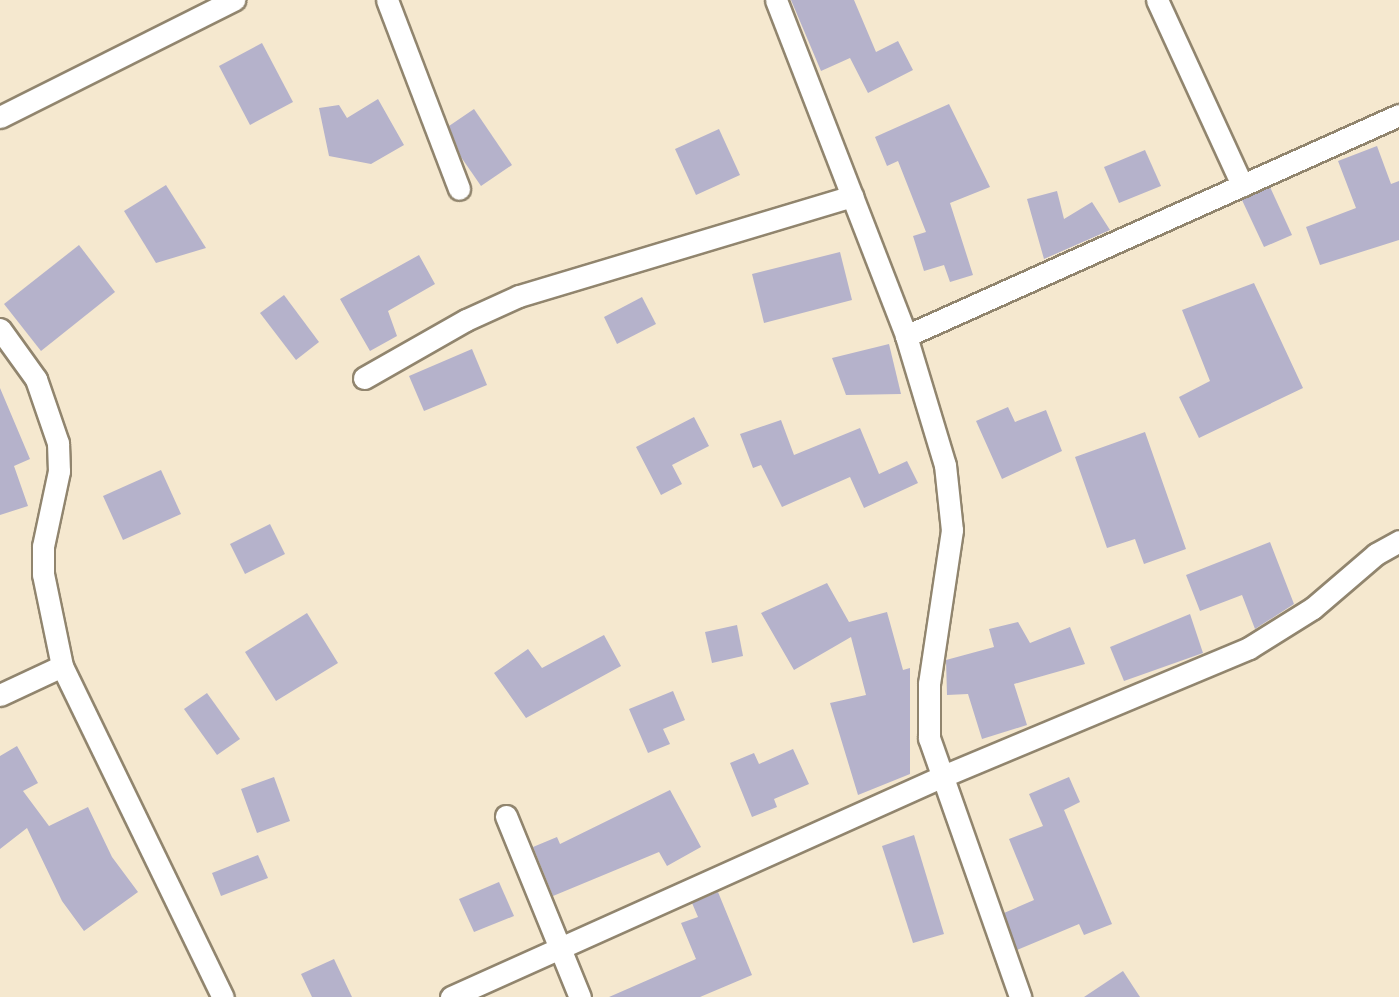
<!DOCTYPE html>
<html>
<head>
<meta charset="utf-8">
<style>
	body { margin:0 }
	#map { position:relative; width:1399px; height:997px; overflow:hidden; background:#f5e8cf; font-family:"Fira Sans Condensed",sans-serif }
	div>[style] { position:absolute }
	.building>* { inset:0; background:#b5b2cb }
	.roads { filter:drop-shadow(2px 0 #91856e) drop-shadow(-2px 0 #91856e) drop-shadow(0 2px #91856e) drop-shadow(0 -2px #91856e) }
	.minor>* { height:21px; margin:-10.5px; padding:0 10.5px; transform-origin:10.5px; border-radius:10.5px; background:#fff }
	span { translate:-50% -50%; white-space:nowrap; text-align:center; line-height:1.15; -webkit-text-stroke:5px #fdf6e7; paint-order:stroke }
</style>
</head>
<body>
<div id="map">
	<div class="building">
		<i style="clip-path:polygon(791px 0,854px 0,876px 52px,898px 41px,913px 70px,868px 93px,850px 58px,821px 71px)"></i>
		<i style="clip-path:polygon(262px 43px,293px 102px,250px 125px,219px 66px)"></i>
		<i style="clip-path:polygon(378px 99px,404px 145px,371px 164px,329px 156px,319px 108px,339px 105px,347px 118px)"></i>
		<i style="clip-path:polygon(949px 104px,990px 187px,950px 203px,973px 275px,950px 282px,944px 265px,924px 271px,913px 236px,926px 232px,898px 161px,887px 166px,875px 137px)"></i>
		<i style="clip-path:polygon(474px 109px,512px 165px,481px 186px,461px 157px,449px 126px)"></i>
		<i style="clip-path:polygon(719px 129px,740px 175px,696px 195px,675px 149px)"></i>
		<i style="clip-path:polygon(1377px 146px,1391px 184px,1399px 181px,1399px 240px,1320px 265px,1306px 227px,1356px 208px,1338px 161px)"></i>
		<i style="clip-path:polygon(1145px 150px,1161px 186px,1119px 203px,1104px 167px)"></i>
		<i style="clip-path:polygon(166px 185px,206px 248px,156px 263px,124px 211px)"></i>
		<i style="clip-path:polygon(1270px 187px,1292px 235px,1264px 247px,1242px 200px)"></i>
		<i style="clip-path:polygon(1057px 191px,1064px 219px,1092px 202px,1110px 230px,1044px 259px,1027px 199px)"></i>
		<i style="clip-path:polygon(79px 245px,115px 292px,41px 351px,4px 304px)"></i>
		<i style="clip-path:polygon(840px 252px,852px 300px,764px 323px,752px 274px)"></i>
		<i style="clip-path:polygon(419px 255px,435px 284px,388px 311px,397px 336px,370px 351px,340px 299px)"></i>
		<i style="clip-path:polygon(1254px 283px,1303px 388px,1199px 438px,1179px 397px,1210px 381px,1182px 310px)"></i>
		<i style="clip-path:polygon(284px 295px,319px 342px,296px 360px,260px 313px)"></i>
		<i style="clip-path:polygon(642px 297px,656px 324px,617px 344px,604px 317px)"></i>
		<i style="clip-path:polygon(889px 344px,901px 394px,846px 395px,832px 358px)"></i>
		<i style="clip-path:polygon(472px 349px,487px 385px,424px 411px,409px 376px)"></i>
		<i style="clip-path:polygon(0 388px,30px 459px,14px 466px,28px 506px,0 515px)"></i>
		<i style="clip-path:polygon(1008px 407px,1015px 422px,1046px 410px,1062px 451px,1002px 479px,976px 421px)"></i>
		<i style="clip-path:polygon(694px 417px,709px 446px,672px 465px,682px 484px,661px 495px,636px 447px)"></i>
		<i style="clip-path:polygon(781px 420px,794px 455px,860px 428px,879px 474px,907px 461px,918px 483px,864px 508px,850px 477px,782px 507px,761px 465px,753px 468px,740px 434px)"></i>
		<i style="clip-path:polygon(1145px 432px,1186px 549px,1144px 564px,1135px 539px,1107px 548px,1075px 457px)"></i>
		<i style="clip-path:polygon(161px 470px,181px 514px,123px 540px,103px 496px)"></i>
		<i style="clip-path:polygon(270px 524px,285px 554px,245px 574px,230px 544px)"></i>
		<i style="clip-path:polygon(1270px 542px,1294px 604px,1255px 629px,1242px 595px,1200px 611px,1186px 575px)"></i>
		<i style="clip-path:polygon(827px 583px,849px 622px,887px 612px,903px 670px,910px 668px,910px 774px,858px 795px,830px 703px,866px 695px,851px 637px,794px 670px,761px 613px)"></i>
		<i style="clip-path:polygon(307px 613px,338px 663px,276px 701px,245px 652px)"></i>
		<i style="clip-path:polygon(1190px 614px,1203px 653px,1124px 681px,1110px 647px)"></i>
		<i style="clip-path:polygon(1018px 622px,1030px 643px,1070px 627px,1085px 664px,1014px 684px,1027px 725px,982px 739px,968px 694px,947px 695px,946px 660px,994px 647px,989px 629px)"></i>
		<i style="clip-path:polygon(737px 625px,743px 656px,712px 663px,705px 632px)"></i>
		<i style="clip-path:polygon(604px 635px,621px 666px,526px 718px,494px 673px,528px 649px,542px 668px)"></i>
		<i style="clip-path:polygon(673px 691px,685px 720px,663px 729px,670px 744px,648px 753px,629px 709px)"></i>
		<i style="clip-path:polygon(207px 693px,240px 739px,217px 755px,184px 709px)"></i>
		<i style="clip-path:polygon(17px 746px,38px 783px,23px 791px,49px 826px,88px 807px,112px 857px,138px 892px,84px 931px,62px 901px,27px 828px,0 849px,0 756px)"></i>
		<i style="clip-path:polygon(793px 749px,809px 784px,774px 799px,777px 807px,752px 817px,730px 763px,754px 753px,759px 764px)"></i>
		<i style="clip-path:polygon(274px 777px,290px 821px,257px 833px,241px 789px)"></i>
		<i style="clip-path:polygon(1069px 777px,1080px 802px,1064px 810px,1112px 924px,1084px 935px,1079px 924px,1017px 950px,1004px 913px,1034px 900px,1009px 839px,1043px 826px,1029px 794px)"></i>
		<i style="clip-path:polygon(670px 790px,701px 847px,667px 866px,659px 852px,553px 896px,533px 847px,557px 837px,560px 844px)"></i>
		<i style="clip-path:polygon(914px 835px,944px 934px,913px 943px,882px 846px)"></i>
		<i style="clip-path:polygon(258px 855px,268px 878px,221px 896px,212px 873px)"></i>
		<i style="clip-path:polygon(499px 882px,514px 916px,474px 932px,459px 899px)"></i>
		<i style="clip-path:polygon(718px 892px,752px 975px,700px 997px,609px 997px,696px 959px,681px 923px,698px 917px,692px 903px)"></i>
		<i style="clip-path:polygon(334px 959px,352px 997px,312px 997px,301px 974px)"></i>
		<i style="clip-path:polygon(1123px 971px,1140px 997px,1084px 997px)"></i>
	</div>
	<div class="roads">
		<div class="minor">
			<i style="left:387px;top:0;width:202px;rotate:69.1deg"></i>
			<i style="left:776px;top:0;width:360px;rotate:68.8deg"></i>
			<i style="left:906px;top:336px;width:135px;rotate:73.2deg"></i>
			<i style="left:945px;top:465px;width:65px;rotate:83.9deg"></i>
			<i style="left:952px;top:530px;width:155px;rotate:98.5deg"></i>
			<i style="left:929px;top:683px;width:55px;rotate:90deg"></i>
			<i style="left:929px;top:738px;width:275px;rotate:70.6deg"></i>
			<i style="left:1157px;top:0;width:204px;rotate:65.3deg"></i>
			<i style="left:0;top:117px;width:262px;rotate:-26.6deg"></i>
			<i style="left:0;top:329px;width:62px;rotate:54.2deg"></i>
			<i style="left:36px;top:379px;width:68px;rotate:71deg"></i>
			<i style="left:58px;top:443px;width:28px;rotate:88deg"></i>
			<i style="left:59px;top:471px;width:77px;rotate:102deg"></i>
			<i style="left:43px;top:546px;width:28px;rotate:90deg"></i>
			<i style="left:43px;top:574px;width:94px;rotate:78.3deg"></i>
			<i style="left:62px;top:666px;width:368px;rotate:64.1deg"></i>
			<i style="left:906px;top:336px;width:540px;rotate:-24.15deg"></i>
			<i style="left:364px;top:378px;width:117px;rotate:-29.6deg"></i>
			<i style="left:466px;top:320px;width:58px;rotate:-24.4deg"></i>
			<i style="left:519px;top:296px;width:348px;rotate:-16.7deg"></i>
			<i style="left:0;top:695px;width:68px;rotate:-25.1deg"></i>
			<i style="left:506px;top:816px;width:196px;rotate:67.8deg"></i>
			<i style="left:451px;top:997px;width:537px;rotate:-24.18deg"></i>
			<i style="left:941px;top:777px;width:334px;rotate:-22.7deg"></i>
			<i style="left:1249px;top:648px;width:75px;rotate:-32deg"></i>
			<i style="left:1313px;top:608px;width:83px;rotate:-40.6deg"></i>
			<i style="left:1376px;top:554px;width:26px;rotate:-29deg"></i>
		</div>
	</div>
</div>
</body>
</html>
